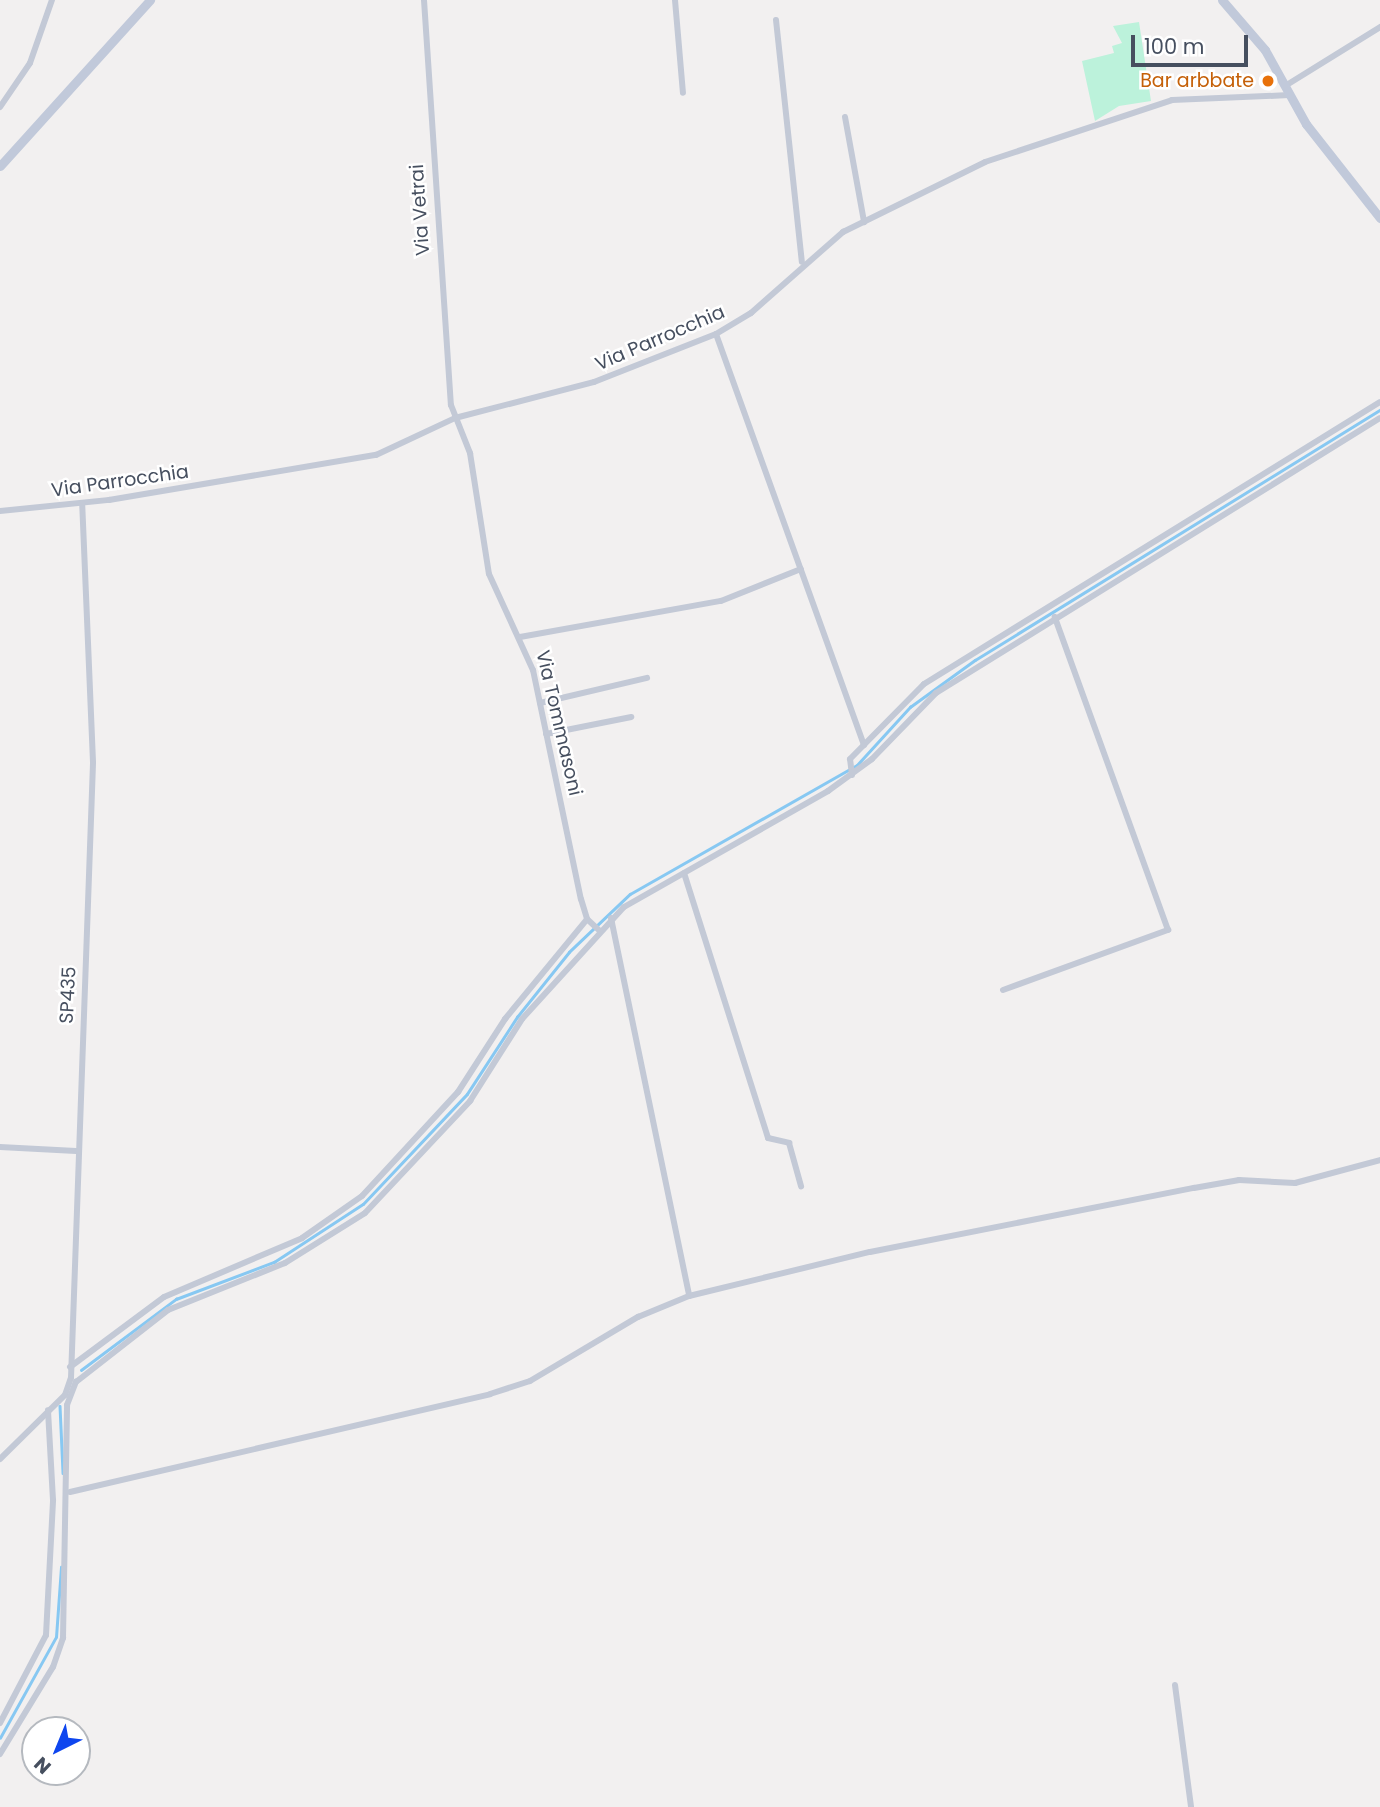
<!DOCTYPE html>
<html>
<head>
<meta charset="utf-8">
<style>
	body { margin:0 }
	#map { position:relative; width:1380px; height:1807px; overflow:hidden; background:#f2f0f0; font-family:Poppins,sans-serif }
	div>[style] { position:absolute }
	.green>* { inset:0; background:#bcf2db }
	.stream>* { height:2.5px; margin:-1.25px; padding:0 1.25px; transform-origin:1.25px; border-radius:1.25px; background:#87c8f2 }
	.street>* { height:6px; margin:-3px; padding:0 3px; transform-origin:3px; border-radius:3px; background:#c3c9d6 }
	.secondary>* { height:9px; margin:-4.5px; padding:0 4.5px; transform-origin:4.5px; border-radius:4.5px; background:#c1c9da }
	.dots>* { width:19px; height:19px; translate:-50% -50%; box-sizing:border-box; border:4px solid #fff; border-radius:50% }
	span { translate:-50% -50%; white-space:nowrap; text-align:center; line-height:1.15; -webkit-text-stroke:5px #fff; paint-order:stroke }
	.food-label { font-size:19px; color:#c56008 }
	.right { translate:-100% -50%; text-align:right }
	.street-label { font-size:19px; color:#464f5f }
	.north { position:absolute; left:21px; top:1716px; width:70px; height:70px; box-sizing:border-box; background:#fff; border:2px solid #b5b9bf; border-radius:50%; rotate:223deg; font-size:19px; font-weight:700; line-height:28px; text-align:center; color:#464f5f }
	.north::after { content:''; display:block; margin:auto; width:24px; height:32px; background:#0e46ef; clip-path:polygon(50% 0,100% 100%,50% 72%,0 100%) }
	.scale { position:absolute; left:1131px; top:35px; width:117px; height:32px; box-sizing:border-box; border:4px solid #464f5f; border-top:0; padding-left:9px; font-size:21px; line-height:24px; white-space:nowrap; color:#464f5f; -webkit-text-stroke:5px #fff; paint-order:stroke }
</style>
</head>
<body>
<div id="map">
	<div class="green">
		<i style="clip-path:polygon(1139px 22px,1151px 101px,1119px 106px,1095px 121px,1082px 61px,1114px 53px,1112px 46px,1122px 43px,1113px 26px)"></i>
	</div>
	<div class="stream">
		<i style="left:81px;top:1370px;width:119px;rotate:-36.8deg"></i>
		<i style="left:176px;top:1299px;width:105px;rotate:-20.7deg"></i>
		<i style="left:274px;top:1262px;width:106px;rotate:-33.1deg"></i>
		<i style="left:363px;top:1204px;width:151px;rotate:-46.6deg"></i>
		<i style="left:467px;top:1094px;width:92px;rotate:-57deg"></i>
		<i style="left:517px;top:1017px;width:83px;rotate:-51.3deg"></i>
		<i style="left:569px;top:952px;width:84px;rotate:-43.6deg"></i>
		<i style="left:630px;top:894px;width:261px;rotate:-29.6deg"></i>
		<i style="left:857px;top:765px;width:79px;rotate:-47.6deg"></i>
		<i style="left:910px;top:707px;width:80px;rotate:-35.9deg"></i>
		<i style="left:975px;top:660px;width:476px;rotate:-31.7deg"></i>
		<i style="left:60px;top:1406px;width:67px;rotate:87.4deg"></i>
		<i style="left:0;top:1738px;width:115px;rotate:-61deg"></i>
		<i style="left:56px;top:1637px;width:70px;rotate:-85.9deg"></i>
	</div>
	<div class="street">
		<i style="left:424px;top:0;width:406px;rotate:86.2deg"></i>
		<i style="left:451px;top:405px;width:52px;rotate:68.4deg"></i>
		<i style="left:470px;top:453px;width:122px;rotate:81.1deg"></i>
		<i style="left:489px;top:574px;width:106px;rotate:65.4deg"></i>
		<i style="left:533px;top:670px;width:234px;rotate:78.2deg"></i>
		<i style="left:581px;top:899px;width:21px;rotate:73deg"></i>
		<i style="left:587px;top:919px;width:16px;rotate:43deg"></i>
		<i style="left:675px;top:0;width:93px;rotate:85.1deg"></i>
		<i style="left:776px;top:20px;width:243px;rotate:83.9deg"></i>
		<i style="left:1285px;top:86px;width:112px;rotate:-31.8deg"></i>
		<i style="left:0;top:107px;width:53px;rotate:-55.7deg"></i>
		<i style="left:30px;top:63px;width:67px;rotate:-70.8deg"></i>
		<i style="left:845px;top:117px;width:107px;rotate:79.7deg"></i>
		<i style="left:716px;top:334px;width:437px;rotate:70.2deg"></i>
		<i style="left:0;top:511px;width:110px;rotate:-5.8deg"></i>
		<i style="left:109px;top:500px;width:271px;rotate:-9.6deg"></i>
		<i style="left:376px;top:455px;width:87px;rotate:-25.1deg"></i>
		<i style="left:455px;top:418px;width:144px;rotate:-14.5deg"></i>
		<i style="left:594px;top:382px;width:131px;rotate:-21.5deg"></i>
		<i style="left:716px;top:334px;width:41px;rotate:-31deg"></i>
		<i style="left:751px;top:313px;width:123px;rotate:-41.4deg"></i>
		<i style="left:843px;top:232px;width:158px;rotate:-26.2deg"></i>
		<i style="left:985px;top:162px;width:197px;rotate:-18.3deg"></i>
		<i style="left:1172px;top:100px;width:117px;rotate:-2.4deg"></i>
		<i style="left:520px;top:637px;width:204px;rotate:-10.2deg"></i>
		<i style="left:721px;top:601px;width:86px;rotate:-21.8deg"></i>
		<i style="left:540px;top:703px;width:110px;rotate:-13.2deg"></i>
		<i style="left:546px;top:734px;width:87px;rotate:-11.3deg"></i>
		<i style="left:852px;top:775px;width:16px;rotate:-97deg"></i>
		<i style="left:850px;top:759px;width:105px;rotate:-45.4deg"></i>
		<i style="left:924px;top:684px;width:536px;rotate:-31.73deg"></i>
		<i style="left:684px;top:873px;width:278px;rotate:72.4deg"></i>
		<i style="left:768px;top:1138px;width:22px;rotate:13deg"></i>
		<i style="left:789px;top:1143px;width:45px;rotate:74.4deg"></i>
		<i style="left:611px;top:918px;width:386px;rotate:78.3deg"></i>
		<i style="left:1003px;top:990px;width:176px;rotate:-20deg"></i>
		<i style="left:1168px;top:930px;width:333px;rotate:-109.9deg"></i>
		<i style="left:0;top:1147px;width:76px;rotate:3deg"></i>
		<i style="left:70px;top:1367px;width:117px;rotate:-36.7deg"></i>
		<i style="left:164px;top:1297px;width:150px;rotate:-23.1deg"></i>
		<i style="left:302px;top:1238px;width:73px;rotate:-35deg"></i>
		<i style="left:362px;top:1196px;width:142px;rotate:-47.3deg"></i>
		<i style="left:458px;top:1092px;width:87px;rotate:-57.2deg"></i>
		<i style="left:505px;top:1019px;width:129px;rotate:-50.6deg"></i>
		<i style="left:0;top:1459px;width:91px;rotate:-44.6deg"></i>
		<i style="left:65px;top:1395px;width:18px;rotate:-71deg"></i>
		<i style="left:71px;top:1378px;width:616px;rotate:-87.95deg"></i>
		<i style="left:93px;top:762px;width:259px;rotate:-92.4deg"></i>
		<i style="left:70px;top:1492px;width:431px;rotate:-13.1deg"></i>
		<i style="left:490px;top:1394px;width:42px;rotate:-18deg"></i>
		<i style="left:530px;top:1381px;width:126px;rotate:-30.7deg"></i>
		<i style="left:638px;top:1317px;width:55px;rotate:-22.4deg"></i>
		<i style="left:689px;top:1296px;width:186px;rotate:-13.7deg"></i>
		<i style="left:870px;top:1252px;width:330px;rotate:-11.2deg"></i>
		<i style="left:1194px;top:1188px;width:46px;rotate:-10.1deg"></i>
		<i style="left:1239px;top:1180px;width:56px;rotate:3.1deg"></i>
		<i style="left:1295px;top:1183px;width:88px;rotate:-15.1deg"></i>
		<i style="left:1175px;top:1685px;width:123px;rotate:82.5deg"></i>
		<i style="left:0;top:1723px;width:99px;rotate:-62.4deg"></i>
		<i style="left:46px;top:1635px;width:135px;rotate:-87deg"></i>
		<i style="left:53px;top:1500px;width:90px;rotate:-93.2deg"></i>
		<i style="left:0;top:1754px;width:102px;rotate:-58.7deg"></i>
		<i style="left:53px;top:1667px;width:31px;rotate:-71deg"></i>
		<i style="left:63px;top:1638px;width:233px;rotate:-89deg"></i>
		<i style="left:67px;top:1405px;width:25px;rotate:-69deg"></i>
		<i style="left:76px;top:1382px;width:117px;rotate:-38deg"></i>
		<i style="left:168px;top:1310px;width:126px;rotate:-21.9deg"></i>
		<i style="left:285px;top:1263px;width:94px;rotate:-32deg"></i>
		<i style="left:365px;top:1213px;width:154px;rotate:-46.8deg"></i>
		<i style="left:470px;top:1101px;width:97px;rotate:-57.6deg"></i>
		<i style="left:522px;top:1019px;width:151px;rotate:-47.7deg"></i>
		<i style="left:624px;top:907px;width:235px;rotate:-29.6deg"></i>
		<i style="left:828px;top:791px;width:54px;rotate:-36deg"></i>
		<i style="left:872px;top:759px;width:92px;rotate:-45.9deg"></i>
		<i style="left:936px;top:693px;width:522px;rotate:-31.77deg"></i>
	</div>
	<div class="secondary">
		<i style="left:1222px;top:0;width:66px;rotate:49.3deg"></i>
		<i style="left:1265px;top:50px;width:85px;rotate:61deg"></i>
		<i style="left:1306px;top:124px;width:120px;rotate:51.8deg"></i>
		<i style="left:0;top:166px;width:224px;rotate:-47.9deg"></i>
	</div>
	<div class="dots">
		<i style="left:1268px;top:81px;background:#e8710a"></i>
	</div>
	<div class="food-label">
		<span class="right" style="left:1254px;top:81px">Bar arbbate</span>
	</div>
	<div class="street-label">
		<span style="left:420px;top:210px;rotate:-94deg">Via Vetrai</span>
		<span style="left:660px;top:338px;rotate:-23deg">Via Parrocchia</span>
		<span style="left:120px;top:481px;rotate:-8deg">Via Parrocchia</span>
		<span style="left:559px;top:723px;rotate:77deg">Via Tommasoni</span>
		<span style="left:68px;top:995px;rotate:-87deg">SP435</span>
	</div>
	<div class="north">N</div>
	<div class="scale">100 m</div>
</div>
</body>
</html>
